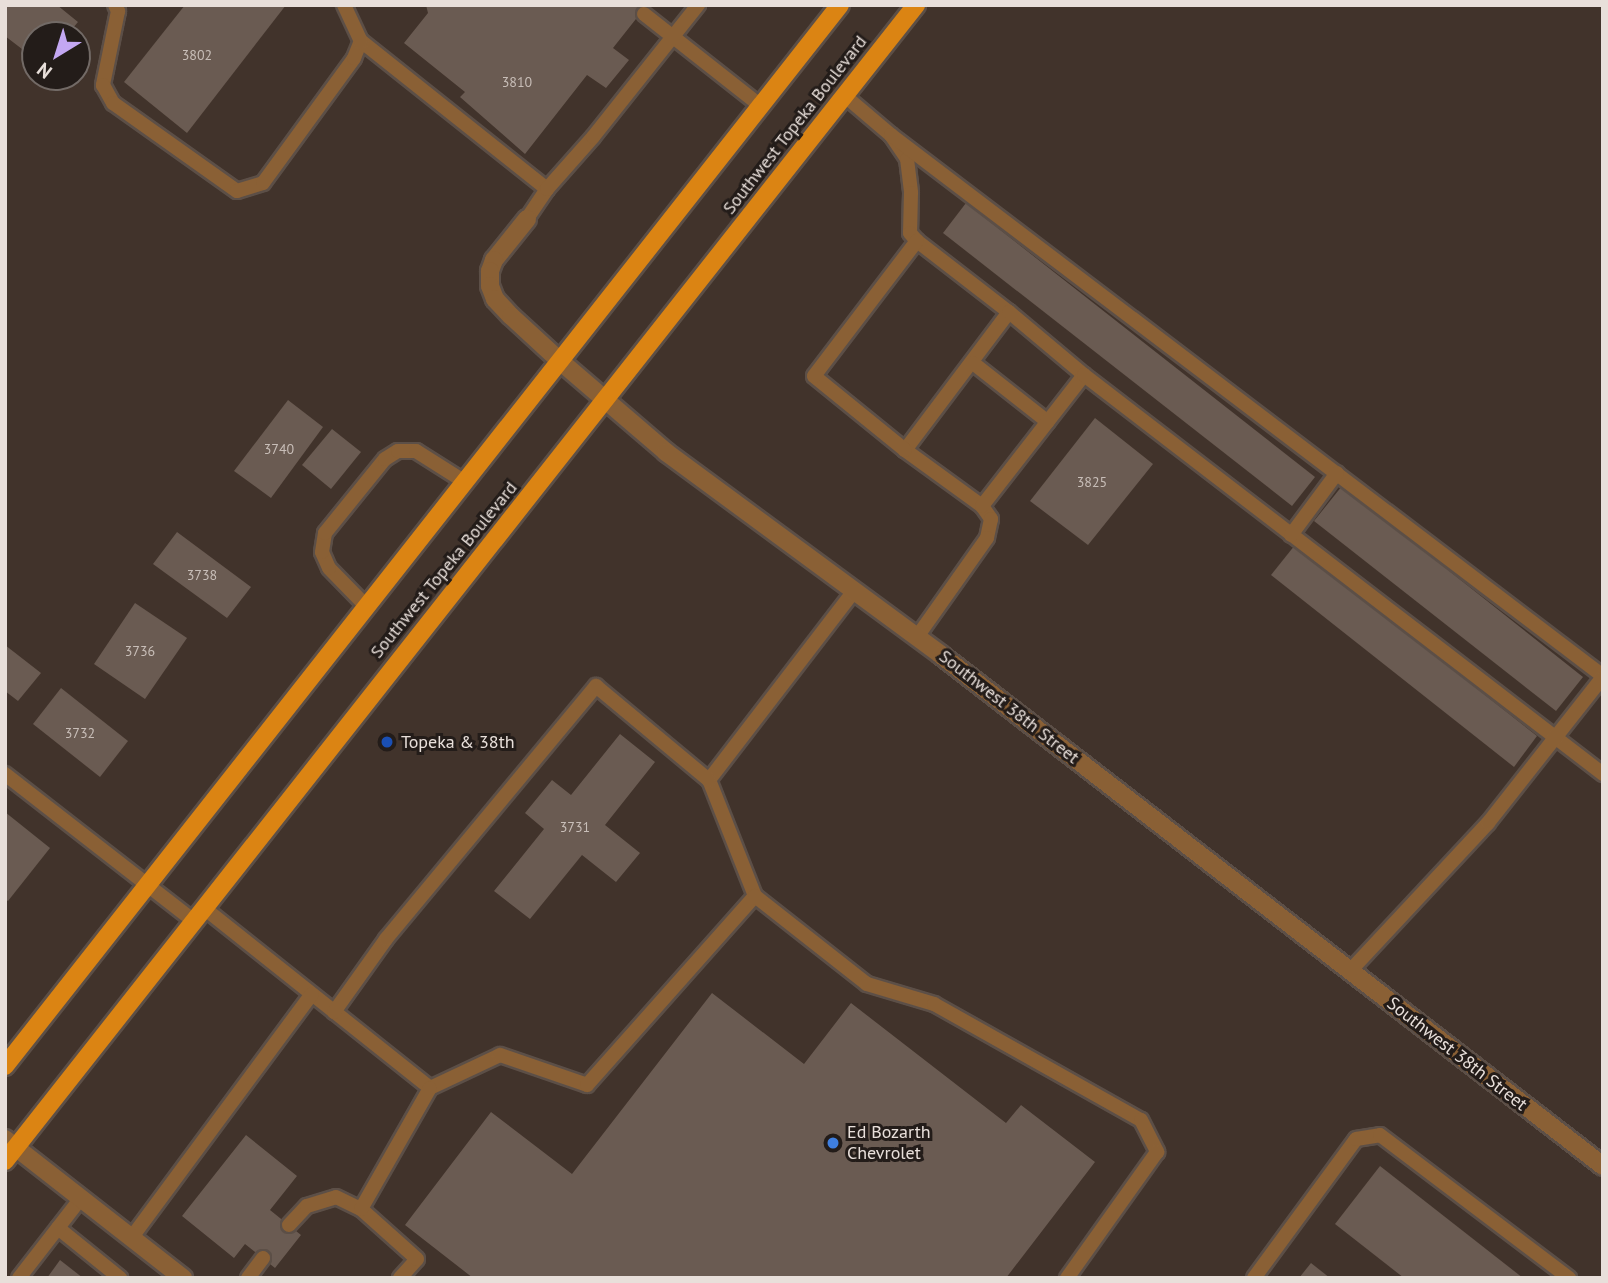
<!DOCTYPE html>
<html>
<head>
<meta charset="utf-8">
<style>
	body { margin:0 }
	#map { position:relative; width:1608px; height:1283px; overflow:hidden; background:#41332b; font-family:"PT Sans",sans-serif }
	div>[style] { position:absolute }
	.building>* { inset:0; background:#6a5b52 }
	.roads { filter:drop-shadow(2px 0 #5c4f47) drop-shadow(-2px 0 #5c4f47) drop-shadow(0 2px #5c4f47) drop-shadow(0 -2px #5c4f47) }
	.lane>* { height:14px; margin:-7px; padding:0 7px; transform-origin:7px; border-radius:7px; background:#8a6035 }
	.street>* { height:18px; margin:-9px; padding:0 9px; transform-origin:9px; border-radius:9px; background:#8a6035 }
	.primary>* { height:18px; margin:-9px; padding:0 9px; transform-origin:9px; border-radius:9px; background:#db8413 }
	.dots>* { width:19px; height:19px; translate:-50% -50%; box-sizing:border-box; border:4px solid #231c19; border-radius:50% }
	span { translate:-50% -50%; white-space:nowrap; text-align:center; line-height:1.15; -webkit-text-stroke:6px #231c19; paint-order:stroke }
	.number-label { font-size:14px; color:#c8beb8 }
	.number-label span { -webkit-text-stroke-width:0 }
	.street-label { font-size:18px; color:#e8dfda }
	.poi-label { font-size:18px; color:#e8dfda }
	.left { translate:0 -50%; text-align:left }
	.frame { position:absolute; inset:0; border:7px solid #e8dfda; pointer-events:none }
	.north { position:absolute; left:21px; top:21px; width:70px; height:70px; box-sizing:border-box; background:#231c19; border:2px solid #726a66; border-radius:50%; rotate:218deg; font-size:19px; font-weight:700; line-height:28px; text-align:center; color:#e8dfda }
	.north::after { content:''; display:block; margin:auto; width:24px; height:32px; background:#c3a7f2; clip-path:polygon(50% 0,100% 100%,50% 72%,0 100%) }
</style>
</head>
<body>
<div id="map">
	<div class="building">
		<i style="clip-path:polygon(5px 5px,57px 5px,78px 22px,67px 35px,35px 35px,35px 59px,5px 36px)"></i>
		<i style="clip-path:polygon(185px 5px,286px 5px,187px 133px,124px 82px)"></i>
		<i style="clip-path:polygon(426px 5px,647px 5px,613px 48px,629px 60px,606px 88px,587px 75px,525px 154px,460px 97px,465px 92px,404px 43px,428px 13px)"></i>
		<i style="clip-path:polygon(966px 203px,1315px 477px,1292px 506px,943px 233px)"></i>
		<i style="clip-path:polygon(288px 400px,323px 427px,271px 498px,234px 471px)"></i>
		<i style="clip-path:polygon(1095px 418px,1153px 464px,1088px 545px,1030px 501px)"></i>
		<i style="clip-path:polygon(332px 429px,361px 452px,331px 489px,302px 465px)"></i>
		<i style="clip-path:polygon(1342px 486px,1583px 677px,1556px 711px,1314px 521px)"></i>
		<i style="clip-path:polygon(177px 532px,251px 587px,227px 618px,153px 564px)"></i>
		<i style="clip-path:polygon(1295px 545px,1537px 736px,1514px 767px,1271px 575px)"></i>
		<i style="clip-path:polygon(135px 603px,187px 638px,145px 699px,94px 664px)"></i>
		<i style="clip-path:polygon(5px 645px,41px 673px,18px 701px,5px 691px)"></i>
		<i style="clip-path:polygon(61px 688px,128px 741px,100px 777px,33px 724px)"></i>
		<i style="clip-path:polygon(620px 734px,655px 762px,605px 825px,640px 853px,616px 882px,582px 855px,530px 919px,494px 891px,544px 829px,525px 813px,552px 780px,571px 795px)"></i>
		<i style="clip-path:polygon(5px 812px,50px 848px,8px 901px,5px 899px)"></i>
		<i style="clip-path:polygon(712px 993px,804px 1064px,851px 1003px,1006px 1123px,1021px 1105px,1095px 1162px,1006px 1278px,473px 1278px,405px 1225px,491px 1112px,572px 1174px)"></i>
		<i style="clip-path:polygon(246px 1135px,297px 1176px,270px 1210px,301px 1235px,275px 1268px,245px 1244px,234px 1258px,182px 1216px)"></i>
		<i style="clip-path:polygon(1380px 1166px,1523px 1278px,1404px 1278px,1335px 1224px)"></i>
		<i style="clip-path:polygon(60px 1260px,83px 1278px,47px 1278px)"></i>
		<i style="clip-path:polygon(1311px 1263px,1330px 1278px,1299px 1278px)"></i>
	</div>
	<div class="roads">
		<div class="lane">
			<i style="left:115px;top:5px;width:7px;rotate:63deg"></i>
			<i style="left:118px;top:11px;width:76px;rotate:101.5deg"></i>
			<i style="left:103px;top:85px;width:21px;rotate:61deg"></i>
			<i style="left:113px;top:103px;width:152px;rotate:35.4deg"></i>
			<i style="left:237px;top:191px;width:27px;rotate:-17deg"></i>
			<i style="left:263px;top:183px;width:155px;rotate:-53.9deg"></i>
			<i style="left:354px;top:58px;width:18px;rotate:-68deg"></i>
			<i style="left:361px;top:41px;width:238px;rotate:38.5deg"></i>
			<i style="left:547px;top:189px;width:36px;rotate:124deg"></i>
			<i style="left:344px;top:5px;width:40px;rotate:65deg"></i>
			<i style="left:644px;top:14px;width:149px;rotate:38.2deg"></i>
			<i style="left:845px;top:96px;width:60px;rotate:40.3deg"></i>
			<i style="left:891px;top:135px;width:29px;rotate:56deg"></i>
			<i style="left:907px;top:159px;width:34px;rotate:83deg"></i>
			<i style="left:911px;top:193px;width:40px;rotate:91.4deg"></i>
			<i style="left:910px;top:233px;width:11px;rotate:49deg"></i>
			<i style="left:917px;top:241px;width:116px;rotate:37.7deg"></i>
			<i style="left:1009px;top:312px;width:173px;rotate:127deg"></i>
			<i style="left:905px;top:450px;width:95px;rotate:36deg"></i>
			<i style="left:982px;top:506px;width:16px;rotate:55deg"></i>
			<i style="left:991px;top:519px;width:19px;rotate:102deg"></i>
			<i style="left:987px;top:538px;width:121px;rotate:125.3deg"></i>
			<i style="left:891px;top:135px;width:894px;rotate:37.23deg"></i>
			<i style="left:547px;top:189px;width:69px;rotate:-48.5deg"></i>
			<i style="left:593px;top:137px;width:169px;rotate:-51.5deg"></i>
			<i style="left:1009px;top:312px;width:98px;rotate:40deg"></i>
			<i style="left:973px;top:363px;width:95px;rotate:38.2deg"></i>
			<i style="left:905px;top:450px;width:117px;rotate:-140.9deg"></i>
			<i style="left:814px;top:376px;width:170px;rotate:-52.7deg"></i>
			<i style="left:982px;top:506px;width:166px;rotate:-52.1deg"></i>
			<i style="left:1084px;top:375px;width:655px;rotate:37.55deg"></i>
			<i style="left:1291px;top:535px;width:77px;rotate:-53.4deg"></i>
			<i style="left:367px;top:607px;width:54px;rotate:-134.3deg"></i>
			<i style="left:329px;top:568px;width:17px;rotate:-114deg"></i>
			<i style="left:322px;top:552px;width:19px;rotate:-81deg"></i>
			<i style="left:325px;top:533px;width:95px;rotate:-51deg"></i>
			<i style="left:385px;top:459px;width:15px;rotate:-32deg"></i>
			<i style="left:398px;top:451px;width:18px"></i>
			<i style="left:416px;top:451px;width:58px;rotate:32.3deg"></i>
			<i style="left:5px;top:774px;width:239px;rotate:37.9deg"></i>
			<i style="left:755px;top:896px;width:125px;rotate:-111.6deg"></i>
			<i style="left:709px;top:780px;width:238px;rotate:-52.5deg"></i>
			<i style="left:204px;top:908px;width:289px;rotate:38.5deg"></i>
			<i style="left:430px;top:1088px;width:77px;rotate:-25.2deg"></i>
			<i style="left:500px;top:1055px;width:92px;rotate:19deg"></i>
			<i style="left:587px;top:1085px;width:253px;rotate:-48.4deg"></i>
			<i style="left:755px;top:896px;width:142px;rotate:38.2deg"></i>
			<i style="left:867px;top:984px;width:70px;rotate:16.6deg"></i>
			<i style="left:934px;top:1004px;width:237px;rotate:29.3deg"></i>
			<i style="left:1141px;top:1120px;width:36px;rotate:63deg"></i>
			<i style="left:1157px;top:1152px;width:155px;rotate:125.5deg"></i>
			<i style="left:1350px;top:971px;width:202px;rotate:-47deg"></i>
			<i style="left:1488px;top:823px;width:186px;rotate:-51.8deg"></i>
			<i style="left:334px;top:1012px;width:90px;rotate:-54.5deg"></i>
			<i style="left:386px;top:939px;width:329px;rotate:-50.3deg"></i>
			<i style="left:596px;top:686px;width:147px;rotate:39.8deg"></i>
			<i style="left:289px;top:1225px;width:26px;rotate:-47deg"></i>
			<i style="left:307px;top:1206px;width:30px;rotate:-17deg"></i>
			<i style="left:336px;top:1197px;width:28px;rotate:26deg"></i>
			<i style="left:58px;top:1228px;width:80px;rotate:38.9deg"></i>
			<i style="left:132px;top:1237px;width:302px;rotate:-53.5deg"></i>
			<i style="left:19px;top:1278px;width:101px;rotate:-52.2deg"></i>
			<i style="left:248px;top:1278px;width:25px;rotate:-53deg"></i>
			<i style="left:400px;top:1278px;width:25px;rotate:-48deg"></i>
			<i style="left:417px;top:1259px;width:75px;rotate:-138.2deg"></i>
			<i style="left:361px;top:1209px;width:139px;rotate:-60.3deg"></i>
			<i style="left:1254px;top:1278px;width:172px;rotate:-53.7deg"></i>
			<i style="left:1356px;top:1139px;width:24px;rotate:-9deg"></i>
			<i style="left:1380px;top:1135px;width:237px;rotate:37.1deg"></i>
		</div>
		<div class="street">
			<i style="left:527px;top:219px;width:53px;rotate:128.8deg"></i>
			<i style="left:494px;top:260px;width:12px;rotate:110deg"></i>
			<i style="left:490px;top:271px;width:15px;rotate:90deg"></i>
			<i style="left:490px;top:286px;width:14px;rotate:69deg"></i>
			<i style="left:495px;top:299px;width:23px;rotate:47deg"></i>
			<i style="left:511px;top:316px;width:67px;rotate:42.6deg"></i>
			<i style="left:560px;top:361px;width:140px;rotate:40.6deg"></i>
			<i style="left:666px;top:452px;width:342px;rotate:36.4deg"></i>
			<i style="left:941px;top:655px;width:836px;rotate:37.66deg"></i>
			<i style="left:5px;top:1139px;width:226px;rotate:38deg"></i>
		</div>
		<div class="primary">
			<i style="left:5px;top:1066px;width:1350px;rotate:-51.8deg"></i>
			<i style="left:5px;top:1161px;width:1472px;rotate:-51.76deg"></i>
		</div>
	</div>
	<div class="dots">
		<i style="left:387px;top:742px;background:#1a4fb4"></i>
		<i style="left:833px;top:1143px;background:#3f7fe0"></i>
	</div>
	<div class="number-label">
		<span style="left:197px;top:55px">3802</span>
		<span style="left:517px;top:82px">3810</span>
		<span style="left:279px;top:449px">3740</span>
		<span style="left:1092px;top:482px">3825</span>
		<span style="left:202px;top:575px">3738</span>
		<span style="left:140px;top:651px">3736</span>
		<span style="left:80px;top:733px">3732</span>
		<span style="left:575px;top:827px">3731</span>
	</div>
	<div class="street-label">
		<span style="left:795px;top:125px;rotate:-52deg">Southwest Topeka Boulevard</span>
		<span style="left:444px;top:570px;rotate:-51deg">Southwest Topeka Boulevard</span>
		<span style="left:1009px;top:707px;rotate:38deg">Southwest 38th Street</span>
		<span style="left:1457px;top:1054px;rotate:38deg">Southwest 38th Street</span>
	</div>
	<div class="poi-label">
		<span class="left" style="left:401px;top:742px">Topeka &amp; 38th</span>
		<span class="left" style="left:847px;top:1143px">Ed Bozarth<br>Chevrolet</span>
	</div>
	<div class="frame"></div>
	<div class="north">N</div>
</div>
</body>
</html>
